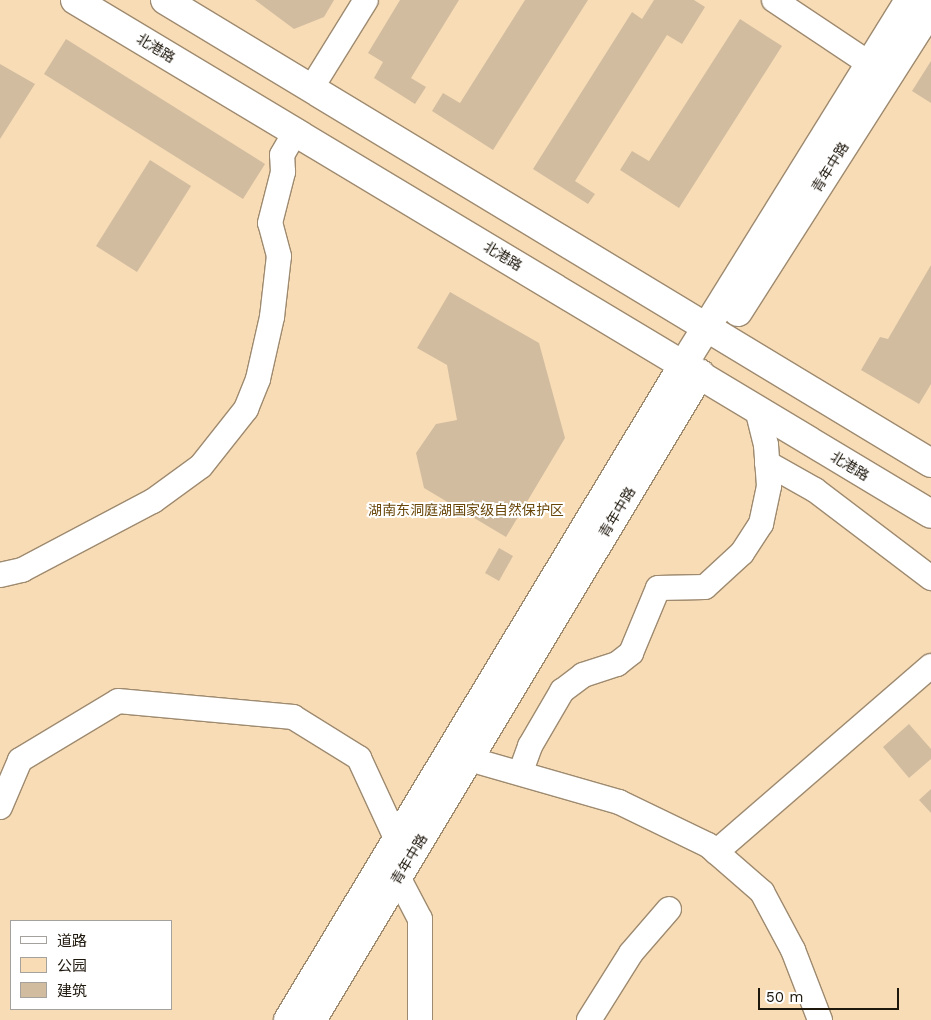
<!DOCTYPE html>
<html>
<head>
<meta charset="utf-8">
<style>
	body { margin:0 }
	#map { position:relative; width:931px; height:1020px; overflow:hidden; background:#fcf3e7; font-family:"Work Sans","Noto Sans SC",sans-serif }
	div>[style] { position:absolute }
	.green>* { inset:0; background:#f8dcb6 }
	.building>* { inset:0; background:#d1bc9f }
	.roads { filter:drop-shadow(1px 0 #9e8a6f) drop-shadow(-1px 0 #9e8a6f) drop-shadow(0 1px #9e8a6f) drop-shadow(0 -1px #9e8a6f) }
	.minor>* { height:24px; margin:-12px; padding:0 12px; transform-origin:12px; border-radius:12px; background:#fff }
	.major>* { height:28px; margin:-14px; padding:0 14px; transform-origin:14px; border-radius:14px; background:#fff }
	span { translate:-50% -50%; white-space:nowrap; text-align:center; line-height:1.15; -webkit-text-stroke:4px #fff; paint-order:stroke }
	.street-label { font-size:14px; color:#1e170c }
	.park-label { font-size:14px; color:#69470b }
	.legend { position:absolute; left:10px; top:920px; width:162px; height:90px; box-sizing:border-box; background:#fff; border:1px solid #a5a29e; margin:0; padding:6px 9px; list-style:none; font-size:15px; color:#1e170c }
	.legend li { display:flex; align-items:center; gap:10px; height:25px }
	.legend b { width:25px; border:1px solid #a5a29e }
	.scale { position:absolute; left:758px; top:988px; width:141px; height:22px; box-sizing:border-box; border:2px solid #1e170c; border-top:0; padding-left:6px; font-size:15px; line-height:18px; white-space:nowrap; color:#1e170c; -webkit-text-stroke:4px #fff; paint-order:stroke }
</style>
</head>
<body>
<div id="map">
	<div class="green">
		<i style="clip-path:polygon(evenodd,0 0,931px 0,931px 1020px,0 1020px,0 0,11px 921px,171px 921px,171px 1009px,11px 1009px,11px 921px)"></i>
	</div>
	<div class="building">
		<i style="clip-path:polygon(255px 0,334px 0,324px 17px,294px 29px)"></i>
		<i style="clip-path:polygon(400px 0,459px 0,411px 78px,426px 87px,415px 104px,374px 78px,383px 62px,368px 53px)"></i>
		<i style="clip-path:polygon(525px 0,588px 0,493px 150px,432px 111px,443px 93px,460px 103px)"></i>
		<i style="clip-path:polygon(654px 0,694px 0,705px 7px,682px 44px,667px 35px,575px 181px,595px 194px,588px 204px,533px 169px,632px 12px,642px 19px)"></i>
		<i style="clip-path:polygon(740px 19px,782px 46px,679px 208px,620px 170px,632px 151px,649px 161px)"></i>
		<i style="clip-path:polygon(66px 39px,265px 164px,243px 199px,44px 74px)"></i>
		<i style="clip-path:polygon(931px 61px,931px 103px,912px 91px)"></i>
		<i style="clip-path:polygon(0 64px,35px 84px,0 139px)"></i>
		<i style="clip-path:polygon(150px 160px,191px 186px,137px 272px,96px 246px)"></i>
		<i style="clip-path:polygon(931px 265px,931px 384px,919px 404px,861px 370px,880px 337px,888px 339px)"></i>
		<i style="clip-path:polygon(450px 292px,539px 343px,565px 438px,506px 537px,424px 488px,416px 453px,436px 424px,457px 420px,447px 365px,417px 348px)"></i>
		<i style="clip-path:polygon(499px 548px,513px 556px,499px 581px,485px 573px)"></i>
		<i style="clip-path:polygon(909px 724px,931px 749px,931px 759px,909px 778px,883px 747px)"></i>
		<i style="clip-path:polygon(931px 789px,931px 813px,919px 800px)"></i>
	</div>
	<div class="roads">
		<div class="minor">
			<i style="left:774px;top:0;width:115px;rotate:33.7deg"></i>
			<i style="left:312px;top:87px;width:102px;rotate:-58.2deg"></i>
			<i style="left:767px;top:463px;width:55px;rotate:29.4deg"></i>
			<i style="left:815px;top:490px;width:146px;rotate:37.2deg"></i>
			<i style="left:0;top:575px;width:23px;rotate:-13deg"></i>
			<i style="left:22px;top:570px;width:148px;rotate:-27.8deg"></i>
			<i style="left:153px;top:501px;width:59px;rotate:-36.1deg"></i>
			<i style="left:201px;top:466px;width:73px;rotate:-51.7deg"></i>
			<i style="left:246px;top:409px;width:32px;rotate:-68deg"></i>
			<i style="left:258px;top:379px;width:64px;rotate:-77.3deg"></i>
			<i style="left:272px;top:317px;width:61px;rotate:-83.5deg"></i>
			<i style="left:279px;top:256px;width:34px;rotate:-105deg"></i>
			<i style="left:270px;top:223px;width:53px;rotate:-75.7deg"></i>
			<i style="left:283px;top:172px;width:17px;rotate:-93deg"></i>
			<i style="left:282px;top:155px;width:28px;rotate:-60deg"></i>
			<i style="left:469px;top:759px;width:156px;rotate:16deg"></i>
			<i style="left:619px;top:802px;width:99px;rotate:25.8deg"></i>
			<i style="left:708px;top:845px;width:72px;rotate:41deg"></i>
			<i style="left:762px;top:892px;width:66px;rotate:61.9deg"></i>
			<i style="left:793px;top:950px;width:75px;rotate:68.9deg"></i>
			<i style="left:521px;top:771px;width:27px;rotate:-70deg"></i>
			<i style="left:530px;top:746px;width:64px;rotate:-59.8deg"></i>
			<i style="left:562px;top:691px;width:26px;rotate:-37deg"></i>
			<i style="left:583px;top:675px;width:36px;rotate:-18deg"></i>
			<i style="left:617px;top:664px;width:18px;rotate:-38deg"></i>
			<i style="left:631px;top:653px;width:70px;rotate:-67.4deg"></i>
			<i style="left:658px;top:588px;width:47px;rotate:-1.2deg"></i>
			<i style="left:705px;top:587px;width:50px;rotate:-42.6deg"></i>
			<i style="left:742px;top:553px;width:35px;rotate:-57deg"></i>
			<i style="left:761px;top:524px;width:39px;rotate:-78deg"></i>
			<i style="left:769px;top:486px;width:41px;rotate:-94.2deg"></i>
			<i style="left:766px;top:445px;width:36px;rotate:-104deg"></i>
			<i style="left:0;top:807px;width:51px;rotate:-66.9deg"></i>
			<i style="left:20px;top:760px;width:114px;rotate:-31deg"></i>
			<i style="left:118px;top:701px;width:176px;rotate:5.2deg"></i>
			<i style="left:293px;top:717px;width:78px;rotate:31.8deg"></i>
			<i style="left:359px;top:758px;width:88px;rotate:65.2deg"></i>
			<i style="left:716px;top:852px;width:284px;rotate:-40.9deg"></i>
			<i style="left:398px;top:877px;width:47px;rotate:62.4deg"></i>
			<i style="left:420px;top:919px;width:101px;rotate:90deg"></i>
			<i style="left:589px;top:1020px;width:79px;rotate:-57.9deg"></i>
			<i style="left:631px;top:953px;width:58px;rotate:-49.2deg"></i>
		</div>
		<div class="major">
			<i style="left:75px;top:0;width:998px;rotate:30.98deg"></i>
			<i style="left:165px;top:0;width:895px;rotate:31.15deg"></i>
			<i style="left:738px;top:312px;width:359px;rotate:-57.5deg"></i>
			<i style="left:288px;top:1020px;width:765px;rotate:-58.91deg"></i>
			<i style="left:683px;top:365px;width:429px;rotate:-58.2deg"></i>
			<i style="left:312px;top:1020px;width:754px;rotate:-59.01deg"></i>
		</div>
	</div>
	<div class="street-label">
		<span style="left:156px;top:48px;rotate:31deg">北港路</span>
		<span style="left:830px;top:167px;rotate:-58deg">青年中路</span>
		<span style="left:503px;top:256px;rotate:31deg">北港路</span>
		<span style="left:850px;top:466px;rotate:31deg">北港路</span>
		<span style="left:617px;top:512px;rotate:-59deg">青年中路</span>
		<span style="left:409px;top:859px;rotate:-59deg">青年中路</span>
	</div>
	<div class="park-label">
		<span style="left:466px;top:510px">湖南东洞庭湖国家级自然保护区</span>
	</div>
	<ul class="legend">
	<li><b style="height:6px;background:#fff"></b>道路</li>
	<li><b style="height:14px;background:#f8dcb6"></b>公园</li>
	<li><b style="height:14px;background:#d1bc9f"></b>建筑</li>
	</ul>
	<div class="scale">50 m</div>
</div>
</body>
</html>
